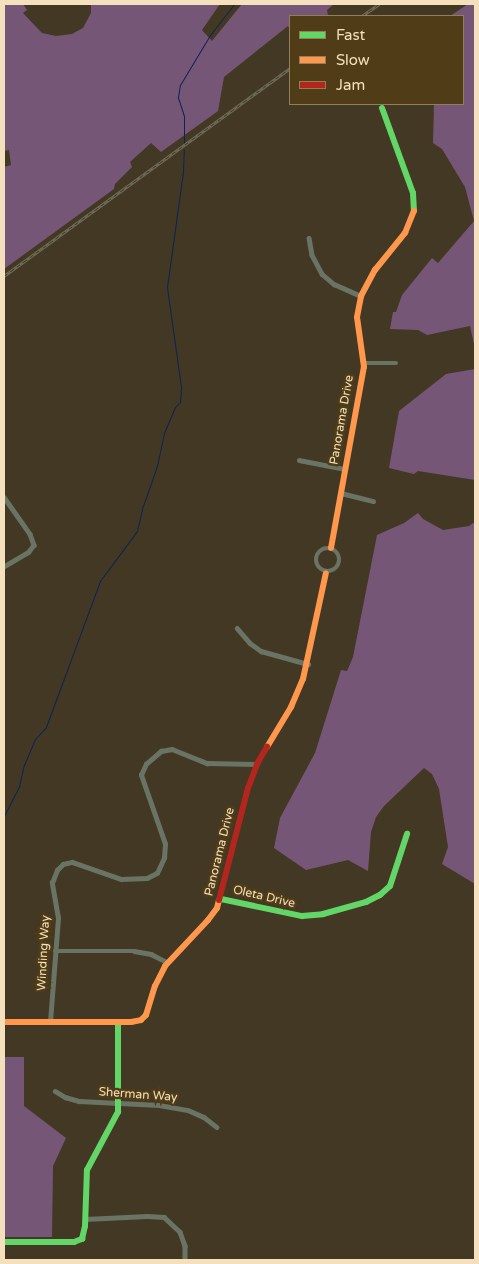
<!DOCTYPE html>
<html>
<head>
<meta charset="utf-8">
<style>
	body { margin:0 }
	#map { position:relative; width:479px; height:1264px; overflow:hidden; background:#433823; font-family:"Varela Round",sans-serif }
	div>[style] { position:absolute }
	.green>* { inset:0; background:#765677 }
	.stream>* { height:1px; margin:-0.5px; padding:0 0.5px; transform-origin:0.5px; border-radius:0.5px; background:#0b2454 }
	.street>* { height:4.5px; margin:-2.25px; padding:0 2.25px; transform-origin:2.25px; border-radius:2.25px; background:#6a7464 }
	.street>.ring { margin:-2.25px; padding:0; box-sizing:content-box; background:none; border:4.5px solid #6a7464; border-radius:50% }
	.fast>* { height:6px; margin:-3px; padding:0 3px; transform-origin:3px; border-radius:3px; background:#63d668 }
	.slow>* { height:6px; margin:-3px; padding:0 3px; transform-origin:3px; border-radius:3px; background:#ff974d }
	.jam>* { height:6px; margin:-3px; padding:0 3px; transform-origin:3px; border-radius:3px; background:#b3261e }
	.rail>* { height:3px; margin-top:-1.5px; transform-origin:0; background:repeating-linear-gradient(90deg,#503c16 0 4px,#716f5f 0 8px); box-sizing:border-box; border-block:1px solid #716f5f }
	span { translate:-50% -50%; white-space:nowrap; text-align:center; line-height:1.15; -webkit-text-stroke:5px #503c16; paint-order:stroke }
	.street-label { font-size:12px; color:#f4e0bd }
	.frame { position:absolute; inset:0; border:5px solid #f4e0bd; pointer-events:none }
	.legend { position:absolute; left:289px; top:15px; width:175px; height:90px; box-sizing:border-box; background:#503c16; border:1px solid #927e59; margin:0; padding:6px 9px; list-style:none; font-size:15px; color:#f4e0bd }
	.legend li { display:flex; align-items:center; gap:10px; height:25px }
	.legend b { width:25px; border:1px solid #927e59 }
</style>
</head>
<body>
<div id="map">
	<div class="green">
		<i style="clip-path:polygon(4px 4px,23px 4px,27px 10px,23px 13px,42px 33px,56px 36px,72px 34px,83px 28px,91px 13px,91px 4px,220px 4px,202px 30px,212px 41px,242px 4px,334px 4px,327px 10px,328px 16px,290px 16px,290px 29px,288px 26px,224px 77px,218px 111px,161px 152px,151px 143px,130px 162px,132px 167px,115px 184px,114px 189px,4px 269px,4px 167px,11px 165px,9px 150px,4px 151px)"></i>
		<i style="clip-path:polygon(468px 4px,475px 4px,475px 349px,470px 326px,427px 335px,418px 330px,390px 329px,393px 312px,396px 312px,402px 295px,432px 258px,438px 263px,474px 221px,465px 187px,442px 149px,433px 143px,434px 104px,463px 104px,463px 16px,450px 16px)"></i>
		<i style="clip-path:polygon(475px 369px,475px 480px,418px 471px,414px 474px,389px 468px,399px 411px,446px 374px)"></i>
		<i style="clip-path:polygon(418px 513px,423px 519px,443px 530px,469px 526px,475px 522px,475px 884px,442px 864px,448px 847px,439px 789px,432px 774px,424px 768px,384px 806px,376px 817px,371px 832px,368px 871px,348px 860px,306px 870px,274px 848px,280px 818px,315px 753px,341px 670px,347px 671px,353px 657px,377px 535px,404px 523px)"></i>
		<i style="clip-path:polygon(4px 1057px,24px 1057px,24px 1106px,66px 1138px,53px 1166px,52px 1237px,4px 1237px)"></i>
	</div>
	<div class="stream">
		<i style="left:184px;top:143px;width:27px;rotate:-90deg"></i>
		<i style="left:184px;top:116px;width:20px;rotate:-108deg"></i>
		<i style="left:178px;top:97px;width:12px;rotate:-81deg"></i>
		<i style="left:180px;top:85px;width:58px;rotate:-59deg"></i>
		<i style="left:210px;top:35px;width:39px;rotate:-52deg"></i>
		<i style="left:4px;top:816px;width:34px;rotate:-63deg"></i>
		<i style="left:19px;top:786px;width:22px;rotate:-77deg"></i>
		<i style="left:24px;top:765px;width:28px;rotate:-67deg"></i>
		<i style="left:35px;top:739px;width:16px;rotate:-47deg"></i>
		<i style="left:46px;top:727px;width:156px;rotate:-69.7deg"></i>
		<i style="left:100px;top:581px;width:62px;rotate:-53.5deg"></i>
		<i style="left:137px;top:531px;width:26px;rotate:-77deg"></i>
		<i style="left:143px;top:506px;width:42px;rotate:-70.7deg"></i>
		<i style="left:157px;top:466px;width:34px;rotate:-78deg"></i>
		<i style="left:164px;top:433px;width:28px;rotate:-67deg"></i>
		<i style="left:175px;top:407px;width:7px;rotate:-45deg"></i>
		<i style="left:180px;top:402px;width:15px;rotate:-86deg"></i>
		<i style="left:181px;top:387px;width:101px;rotate:-98deg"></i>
		<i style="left:167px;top:287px;width:116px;rotate:-82.1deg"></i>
		<i style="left:183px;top:172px;width:23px;rotate:-88deg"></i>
	</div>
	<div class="street">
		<i style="left:309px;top:238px;width:17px;rotate:80deg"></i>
		<i style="left:312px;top:255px;width:21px;rotate:62deg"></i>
		<i style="left:322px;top:274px;width:16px;rotate:40deg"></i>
		<i style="left:334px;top:284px;width:30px;rotate:24deg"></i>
		<i style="left:364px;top:363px;width:32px"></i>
		<i style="left:299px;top:460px;width:47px;rotate:11.1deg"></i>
		<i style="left:341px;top:493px;width:33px;rotate:14deg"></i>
		<i style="left:4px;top:497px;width:45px;rotate:54.9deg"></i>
		<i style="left:30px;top:534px;width:12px;rotate:70deg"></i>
		<i style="left:34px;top:545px;width:9px;rotate:126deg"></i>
		<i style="left:29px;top:552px;width:29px;rotate:149deg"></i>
		<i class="ring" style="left:316px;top:548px;width:19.5px;height:19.5px"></i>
		<i style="left:237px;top:628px;width:20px;rotate:49deg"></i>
		<i style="left:250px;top:643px;width:14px;rotate:36deg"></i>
		<i style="left:261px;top:651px;width:49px;rotate:15.5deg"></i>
		<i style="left:55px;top:951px;width:79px"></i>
		<i style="left:134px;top:951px;width:17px;rotate:10deg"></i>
		<i style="left:151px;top:954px;width:18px;rotate:27deg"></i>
		<i style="left:50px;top:1022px;width:104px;rotate:-85.6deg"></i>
		<i style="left:58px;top:918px;width:36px;rotate:-100deg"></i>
		<i style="left:52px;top:883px;width:14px;rotate:-69deg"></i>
		<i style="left:57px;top:870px;width:8px;rotate:-45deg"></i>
		<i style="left:63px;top:864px;width:9px;rotate:-13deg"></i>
		<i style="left:72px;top:862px;width:52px;rotate:19.1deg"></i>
		<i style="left:121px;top:879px;width:26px;rotate:-2deg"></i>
		<i style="left:147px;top:878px;width:11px;rotate:-27deg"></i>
		<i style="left:157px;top:873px;width:17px;rotate:-65deg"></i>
		<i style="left:164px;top:858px;width:14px;rotate:-86deg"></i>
		<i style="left:165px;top:844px;width:73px;rotate:-109.2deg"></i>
		<i style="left:141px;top:775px;width:12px;rotate:-66deg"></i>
		<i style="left:146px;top:764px;width:20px;rotate:-41deg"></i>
		<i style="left:161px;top:751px;width:11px;rotate:-10deg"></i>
		<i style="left:172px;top:749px;width:38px;rotate:22deg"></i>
		<i style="left:207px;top:763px;width:50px;rotate:1.1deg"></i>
		<i style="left:55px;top:1091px;width:12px;rotate:31deg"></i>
		<i style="left:65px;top:1097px;width:15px;rotate:16deg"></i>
		<i style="left:79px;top:1101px;width:80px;rotate:2.9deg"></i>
		<i style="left:159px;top:1105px;width:29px;rotate:10deg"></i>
		<i style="left:188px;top:1110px;width:17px;rotate:24deg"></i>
		<i style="left:204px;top:1117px;width:16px;rotate:38deg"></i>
		<i style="left:85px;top:1219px;width:62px;rotate:-2.8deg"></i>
		<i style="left:147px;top:1216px;width:17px;rotate:3deg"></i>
		<i style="left:164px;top:1217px;width:22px;rotate:43deg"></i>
		<i style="left:180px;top:1232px;width:15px;rotate:70deg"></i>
		<i style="left:185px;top:1246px;width:14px;rotate:90deg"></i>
	</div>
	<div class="fast">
		<i style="left:382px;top:108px;width:90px;rotate:70deg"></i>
		<i style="left:413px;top:193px;width:18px;rotate:87deg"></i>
		<i style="left:221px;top:899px;width:83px;rotate:11.9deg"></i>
		<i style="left:302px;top:916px;width:21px;rotate:-5deg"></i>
		<i style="left:323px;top:914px;width:45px;rotate:-15.6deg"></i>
		<i style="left:366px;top:902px;width:16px;rotate:-27deg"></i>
		<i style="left:380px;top:895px;width:13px;rotate:-42deg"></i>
		<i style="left:390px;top:886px;width:55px;rotate:-71.9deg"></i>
		<i style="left:4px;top:1242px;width:70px"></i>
		<i style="left:74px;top:1242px;width:9px;rotate:-21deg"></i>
		<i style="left:82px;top:1239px;width:13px;rotate:-77deg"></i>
		<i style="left:85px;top:1226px;width:56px;rotate:-88deg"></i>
		<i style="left:87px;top:1170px;width:66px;rotate:-61.9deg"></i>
		<i style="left:118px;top:1112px;width:90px;rotate:-90deg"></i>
	</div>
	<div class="slow">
		<i style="left:331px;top:548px;width:184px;rotate:-79.7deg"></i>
		<i style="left:364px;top:367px;width:50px;rotate:-98deg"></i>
		<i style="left:357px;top:317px;width:21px;rotate:-79deg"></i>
		<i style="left:361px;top:296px;width:30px;rotate:-62deg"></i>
		<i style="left:375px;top:270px;width:48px;rotate:-51deg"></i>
		<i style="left:405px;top:233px;width:24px;rotate:-68deg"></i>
		<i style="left:267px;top:747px;width:47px;rotate:-59deg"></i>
		<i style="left:291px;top:707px;width:30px;rotate:-67deg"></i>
		<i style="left:303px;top:679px;width:108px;rotate:-77.8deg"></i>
		<i style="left:4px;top:1022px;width:127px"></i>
		<i style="left:131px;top:1022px;width:10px;rotate:-11deg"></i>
		<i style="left:141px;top:1020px;width:7px;rotate:-45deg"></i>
		<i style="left:146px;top:1015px;width:30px;rotate:-73deg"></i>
		<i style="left:155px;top:986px;width:22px;rotate:-63deg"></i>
		<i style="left:165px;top:966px;width:63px;rotate:-46.9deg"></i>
		<i style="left:208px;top:920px;width:15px;rotate:-53deg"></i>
		<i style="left:217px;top:908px;width:8px;rotate:-76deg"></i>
	</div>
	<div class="jam">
		<i style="left:219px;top:900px;width:116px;rotate:-75.5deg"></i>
		<i style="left:248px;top:788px;width:26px;rotate:-69deg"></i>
		<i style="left:257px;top:764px;width:20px;rotate:-60deg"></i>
	</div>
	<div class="rail">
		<i style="left:362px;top:16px;width:21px;rotate:-35deg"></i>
		<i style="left:4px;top:276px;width:354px;rotate:-36deg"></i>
	</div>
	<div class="street-label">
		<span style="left:342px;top:420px;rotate:-80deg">Panorama Drive</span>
		<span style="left:220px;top:852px;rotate:-76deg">Panorama Drive</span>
		<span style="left:264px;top:897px;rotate:13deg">Oleta Drive</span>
		<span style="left:44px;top:953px;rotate:-87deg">Winding Way</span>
		<span style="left:138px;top:1095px;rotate:4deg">Sherman Way</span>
	</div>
	<div class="frame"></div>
	<ul class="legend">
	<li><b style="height:6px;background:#63d668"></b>Fast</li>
	<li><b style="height:6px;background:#ff974d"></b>Slow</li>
	<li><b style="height:6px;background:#b3261e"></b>Jam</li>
	</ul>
</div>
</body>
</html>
